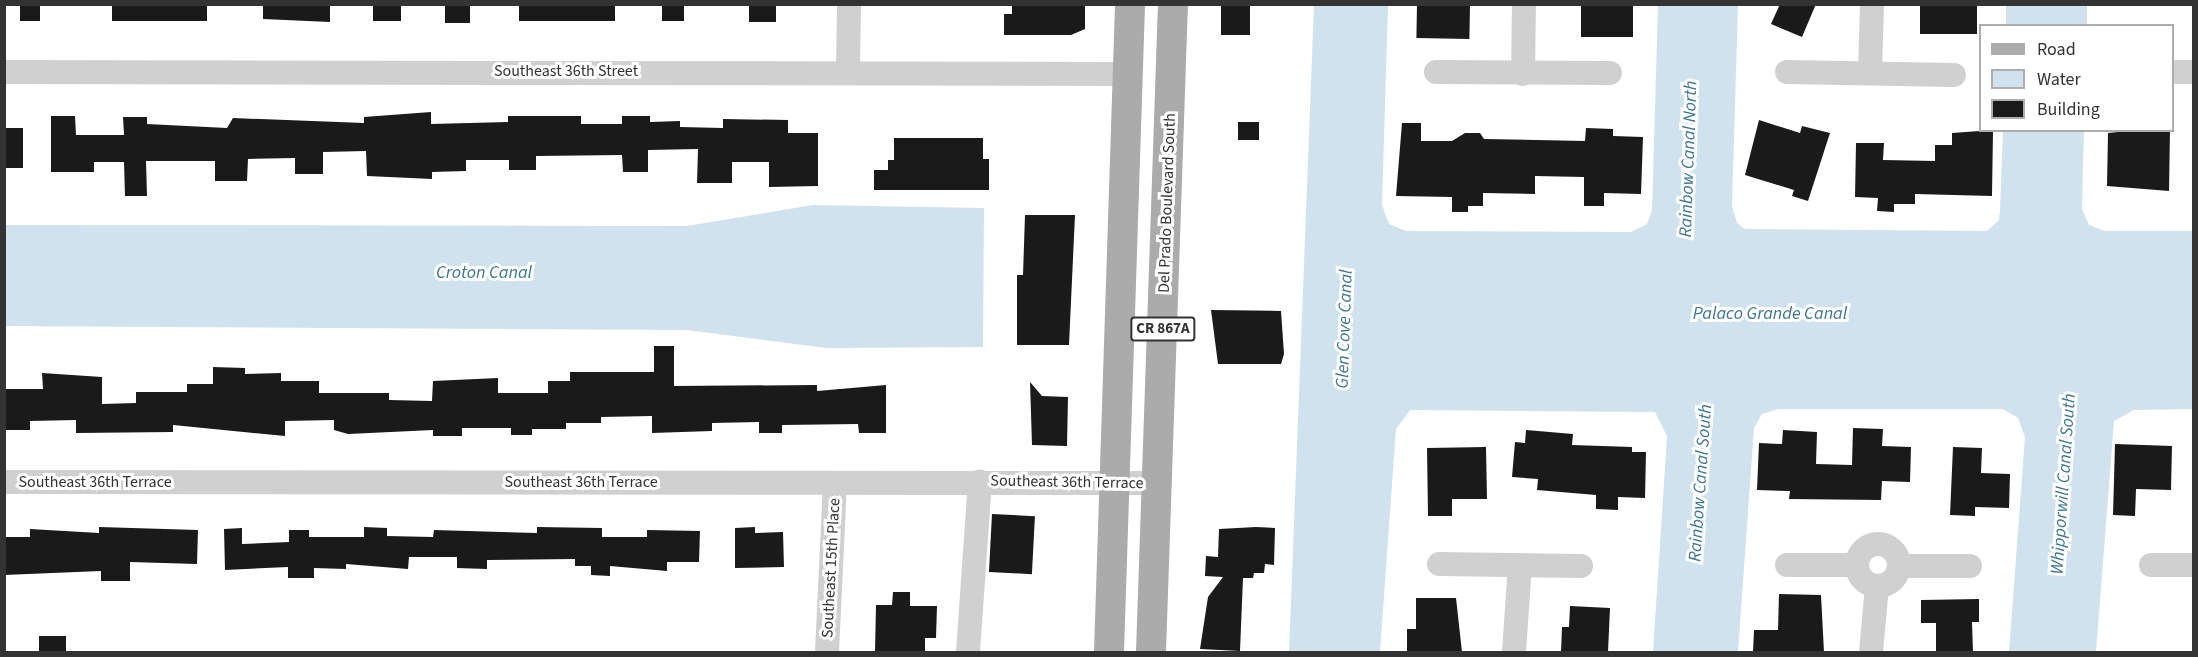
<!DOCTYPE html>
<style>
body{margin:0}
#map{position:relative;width:2198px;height:657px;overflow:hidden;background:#fff;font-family:"Source Sans 3",sans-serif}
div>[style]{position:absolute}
.water>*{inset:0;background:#cfe2ee;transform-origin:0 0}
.building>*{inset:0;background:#1a1a1a;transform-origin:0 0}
.minor>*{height:24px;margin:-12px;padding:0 12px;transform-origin:12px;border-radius:12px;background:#d0d0d0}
.minor>.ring{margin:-12px;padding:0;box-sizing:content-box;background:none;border:24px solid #d0d0d0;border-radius:50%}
.major>*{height:30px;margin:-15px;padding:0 15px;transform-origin:15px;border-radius:15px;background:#ababab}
span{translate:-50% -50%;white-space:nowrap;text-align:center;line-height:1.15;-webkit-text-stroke:6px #fff;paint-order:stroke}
.shield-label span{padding:2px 4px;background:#fff;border:2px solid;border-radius:4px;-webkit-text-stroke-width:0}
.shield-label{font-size:15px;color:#333;font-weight:700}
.street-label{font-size:16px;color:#333}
.water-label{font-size:18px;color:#3f7597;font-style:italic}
.frame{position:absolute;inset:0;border:6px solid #333;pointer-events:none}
.legend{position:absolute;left:1979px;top:24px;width:195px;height:108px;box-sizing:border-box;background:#fff;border:2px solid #adadad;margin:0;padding:8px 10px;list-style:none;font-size:18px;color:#333}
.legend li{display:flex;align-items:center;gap:12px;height:30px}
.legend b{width:30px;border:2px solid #adadad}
</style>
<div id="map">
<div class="water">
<i style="clip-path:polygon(1738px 5px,1732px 206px,1737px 223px,1745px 229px,1987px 231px,1999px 220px,2000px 210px,2003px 131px,2084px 130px,2082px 209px,2089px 225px,2105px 231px,2193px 231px,2193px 409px,2134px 410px,2114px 421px,2096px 652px,2009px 652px,2025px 437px,2018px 418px,2003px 409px,1778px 409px,1762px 414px,1754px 428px,1738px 652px,1653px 652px,1667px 436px,1655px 412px,1410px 410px,1396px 429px,1380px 652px,1289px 652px,1314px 5px,1388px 5px,1382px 205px,1389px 224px,1406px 231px,1631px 232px,1647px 224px,1652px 210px,1658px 5px)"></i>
<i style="left:2006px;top:5px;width:81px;height:20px"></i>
<i style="clip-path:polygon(813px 205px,984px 208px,983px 347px,826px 348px,687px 330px,5px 326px,5px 225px,687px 226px)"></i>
</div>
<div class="building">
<i style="left:20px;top:4px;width:20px;height:17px"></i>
<i style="left:112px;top:4px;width:95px;height:17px"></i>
<i style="clip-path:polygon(263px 4px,330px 4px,330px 22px,263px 19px)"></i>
<i style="left:373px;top:4px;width:28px;height:17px"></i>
<i style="left:445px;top:4px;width:25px;height:19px"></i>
<i style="left:519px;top:4px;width:96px;height:17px"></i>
<i style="left:662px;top:4px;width:22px;height:17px"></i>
<i style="left:749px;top:4px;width:27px;height:18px"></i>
<i style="clip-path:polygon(1012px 4px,1085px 4px,1085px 29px,1071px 35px,1004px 35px,1004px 14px,1012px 14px)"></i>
<i style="left:1221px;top:4px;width:29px;height:31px"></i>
<i style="left:1417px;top:4px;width:53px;height:34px;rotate:1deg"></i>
<i style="left:1581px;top:4px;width:52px;height:33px"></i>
<i style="clip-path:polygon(1780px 4px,1816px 4px,1802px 37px,1771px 24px)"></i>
<i style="left:1920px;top:4px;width:57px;height:30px"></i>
<i style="clip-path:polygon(431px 112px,431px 124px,508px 122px,508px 116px,581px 116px,581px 124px,622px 124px,622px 116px,650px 116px,650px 122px,680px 121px,680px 127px,723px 128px,723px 119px,788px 120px,788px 133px,818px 133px,818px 186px,769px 187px,769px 162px,732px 162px,732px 183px,697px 183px,698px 149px,648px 150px,648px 172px,623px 172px,622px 155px,536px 156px,536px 170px,509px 170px,509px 160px,466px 160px,466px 171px,432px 172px,432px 179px,367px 176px,366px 151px,323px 152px,323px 174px,295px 174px,295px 158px,248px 159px,247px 181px,215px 181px,215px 161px,146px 161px,147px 196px,125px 196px,124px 162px,94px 162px,94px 172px,51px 172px,51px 116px,75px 116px,76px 135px,124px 135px,123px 117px,147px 117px,147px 124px,227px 128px,233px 118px,364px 123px,364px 117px)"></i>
<i style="clip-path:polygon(1759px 120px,1800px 133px,1802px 126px,1830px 133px,1808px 201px,1792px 196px,1794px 190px,1745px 175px)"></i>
<i style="left:1238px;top:122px;width:21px;height:18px"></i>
<i style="clip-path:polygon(1402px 123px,1421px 123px,1421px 141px,1452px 141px,1465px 133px,1480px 133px,1484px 139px,1585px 141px,1586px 128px,1613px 129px,1613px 136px,1643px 137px,1641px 194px,1604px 193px,1604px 206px,1584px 206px,1584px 177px,1535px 176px,1535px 194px,1483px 193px,1483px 206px,1468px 206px,1468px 212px,1452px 212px,1452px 197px,1396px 196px)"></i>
<i style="left:4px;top:128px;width:19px;height:40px"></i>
<i style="clip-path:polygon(1993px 130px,1992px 196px,1915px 194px,1915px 204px,1894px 204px,1894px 212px,1877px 211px,1878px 198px,1855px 197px,1856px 143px,1884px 143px,1883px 160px,1935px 161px,1935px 145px,1952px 145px,1952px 133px)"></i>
<i style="clip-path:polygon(2138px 130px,2170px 130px,2169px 191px,2107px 186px,2108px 133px)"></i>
<i style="clip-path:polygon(894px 138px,983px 138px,983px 159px,989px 159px,989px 190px,874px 190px,874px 170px,888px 170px,888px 160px,894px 160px)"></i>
<i style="clip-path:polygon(1025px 215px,1075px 215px,1069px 345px,1017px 345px,1017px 275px,1023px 275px)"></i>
<i style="clip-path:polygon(1211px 310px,1281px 311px,1284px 354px,1281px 364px,1218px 364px)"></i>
<i style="clip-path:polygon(654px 346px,674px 346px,674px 386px,817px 385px,817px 391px,886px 385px,886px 433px,859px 433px,858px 424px,782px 425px,782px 433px,759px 433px,759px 422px,712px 423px,712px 431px,652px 433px,652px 416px,601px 417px,601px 423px,566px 423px,566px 429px,532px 429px,532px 435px,511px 435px,511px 428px,462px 428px,462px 436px,433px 436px,433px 430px,348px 434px,334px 430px,334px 420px,285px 421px,285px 436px,173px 425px,173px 432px,76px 433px,76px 420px,30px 421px,30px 430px,4px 430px,4px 389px,43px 389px,42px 373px,102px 377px,102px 404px,136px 403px,136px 392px,187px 392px,187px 384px,213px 384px,213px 367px,245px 368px,245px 374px,281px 373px,281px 381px,319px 381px,319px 393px,389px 393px,389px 400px,432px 401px,433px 381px,498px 378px,498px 393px,548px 393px,548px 381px,570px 381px,570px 372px,654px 372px)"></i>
<i style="clip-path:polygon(1030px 382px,1042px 396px,1068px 397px,1067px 446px,1032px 445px)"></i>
<i style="clip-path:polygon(1853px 428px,1883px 429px,1882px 446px,1911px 447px,1910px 482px,1882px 481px,1881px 500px,1789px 499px,1790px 491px,1757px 490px,1759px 443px,1782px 444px,1783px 430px,1817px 432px,1816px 464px,1852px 465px)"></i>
<i style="clip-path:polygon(1526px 430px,1573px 434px,1572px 445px,1632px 447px,1632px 452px,1646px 452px,1645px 498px,1618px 497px,1618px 510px,1596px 509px,1596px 495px,1537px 490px,1538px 479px,1512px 477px,1515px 442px,1525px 443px)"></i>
<i style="clip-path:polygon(2115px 444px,2172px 446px,2171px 490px,2136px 489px,2135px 516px,2113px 515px)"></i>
<i style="clip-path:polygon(1486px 447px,1487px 499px,1452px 499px,1452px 516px,1428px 516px,1427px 448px)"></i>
<i style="clip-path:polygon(1953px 447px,1982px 448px,1981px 473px,2010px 474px,2009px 508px,1975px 507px,1975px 516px,1950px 515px)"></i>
<i style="left:992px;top:514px;width:43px;height:58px;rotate:3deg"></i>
<i style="clip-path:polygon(99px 527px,198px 530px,197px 564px,130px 562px,130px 581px,101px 581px,101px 571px,4px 575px,4px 537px,30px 537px,30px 529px,99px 533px)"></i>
<i style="clip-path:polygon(364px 527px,387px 528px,387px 536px,433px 537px,434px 530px,537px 533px,537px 527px,602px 528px,602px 537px,647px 537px,647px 530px,700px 531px,699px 562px,667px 562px,667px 571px,610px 566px,610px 576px,591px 575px,591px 566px,575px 566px,575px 559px,487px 560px,487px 569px,457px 568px,457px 557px,409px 557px,408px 569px,346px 564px,346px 569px,314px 568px,314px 578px,288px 578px,288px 567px,225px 570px,224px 529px,242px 528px,242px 544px,289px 542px,289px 530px,309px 530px,309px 537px,364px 537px)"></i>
<i style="clip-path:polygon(755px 527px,755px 533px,783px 532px,784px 567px,735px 568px,735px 528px)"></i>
<i style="clip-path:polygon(1256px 527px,1275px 528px,1274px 565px,1265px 564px,1264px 573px,1254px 573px,1253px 578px,1243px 578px,1240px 651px,1200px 649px,1208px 597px,1223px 577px,1205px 576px,1206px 556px,1218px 557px,1219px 529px)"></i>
<i style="clip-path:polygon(893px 592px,910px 592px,910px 606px,937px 606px,936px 638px,925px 638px,925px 652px,875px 652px,876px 605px,892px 605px)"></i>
<i style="clip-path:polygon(1779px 594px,1821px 595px,1824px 652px,1753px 652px,1754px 630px,1778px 630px)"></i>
<i style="clip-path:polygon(1416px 598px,1456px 598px,1462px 652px,1407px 652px,1407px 629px,1416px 629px)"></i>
<i style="clip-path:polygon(1979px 599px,1979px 622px,1972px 622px,1973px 652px,1936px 652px,1936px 623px,1921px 623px,1921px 600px)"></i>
<i style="clip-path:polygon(1570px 606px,1610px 608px,1608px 652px,1561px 652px,1562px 627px,1569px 627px)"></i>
<i style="left:39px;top:636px;width:27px;height:16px"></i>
</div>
<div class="minor">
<i style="left:848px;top:71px;width:67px;rotate:-89.1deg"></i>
<i style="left:4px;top:72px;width:1124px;rotate:0.1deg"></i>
<i style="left:1436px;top:72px;width:174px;rotate:0.3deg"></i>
<i style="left:1787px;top:72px;width:167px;rotate:1deg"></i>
<i style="left:1870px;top:72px;width:68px;rotate:-88.3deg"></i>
<i style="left:2172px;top:72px;width:22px"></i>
<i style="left:1523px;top:74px;width:70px;rotate:-89.2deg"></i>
<i style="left:4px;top:482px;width:1154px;rotate:0.05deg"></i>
<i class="ring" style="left:1857px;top:544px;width:18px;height:18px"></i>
<i style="left:1439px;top:564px;width:142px;rotate:0.8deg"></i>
<i style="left:1787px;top:565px;width:69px"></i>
<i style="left:2151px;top:565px;width:43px"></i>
<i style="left:1899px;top:566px;width:71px"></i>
<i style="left:827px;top:652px;width:169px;rotate:-87.3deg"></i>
<i style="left:968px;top:652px;width:171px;rotate:-86deg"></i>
<i style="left:1514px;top:652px;width:87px;rotate:-86.1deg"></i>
<i style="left:1871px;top:652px;width:66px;rotate:-84.8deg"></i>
</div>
<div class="major">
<i style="left:1109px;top:652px;width:648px;rotate:-88.14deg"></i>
<i style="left:1151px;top:652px;width:648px;rotate:-88.06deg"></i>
</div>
<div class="shield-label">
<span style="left:1163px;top:329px">CR 867A</span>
</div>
<div class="street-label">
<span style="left:566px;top:71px">Southeast 36th Street</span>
<span style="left:1167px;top:203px;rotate:-88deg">Del Prado Boulevard South</span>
<span style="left:95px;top:482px">Southeast 36th Terrace</span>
<span style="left:581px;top:482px">Southeast 36th Terrace</span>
<span style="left:1067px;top:482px;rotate:1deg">Southeast 36th Terrace</span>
<span style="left:831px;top:568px;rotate:-87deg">Southeast 15th Place</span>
</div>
<div class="water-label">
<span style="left:1689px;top:159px;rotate:-88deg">Rainbow Canal North</span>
<span style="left:484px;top:273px">Croton Canal</span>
<span style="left:1770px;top:314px">Palaco Grande Canal</span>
<span style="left:1345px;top:329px;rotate:-88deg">Glen Cove Canal</span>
<span style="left:1701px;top:483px;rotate:-86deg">Rainbow Canal South</span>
<span style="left:2064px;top:484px;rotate:-86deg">Whipporwill Canal South</span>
</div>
<div class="frame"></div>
<ul class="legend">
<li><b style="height:8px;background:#ababab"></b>Road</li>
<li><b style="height:16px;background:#cfe2ee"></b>Water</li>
<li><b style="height:16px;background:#1a1a1a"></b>Building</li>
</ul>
</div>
